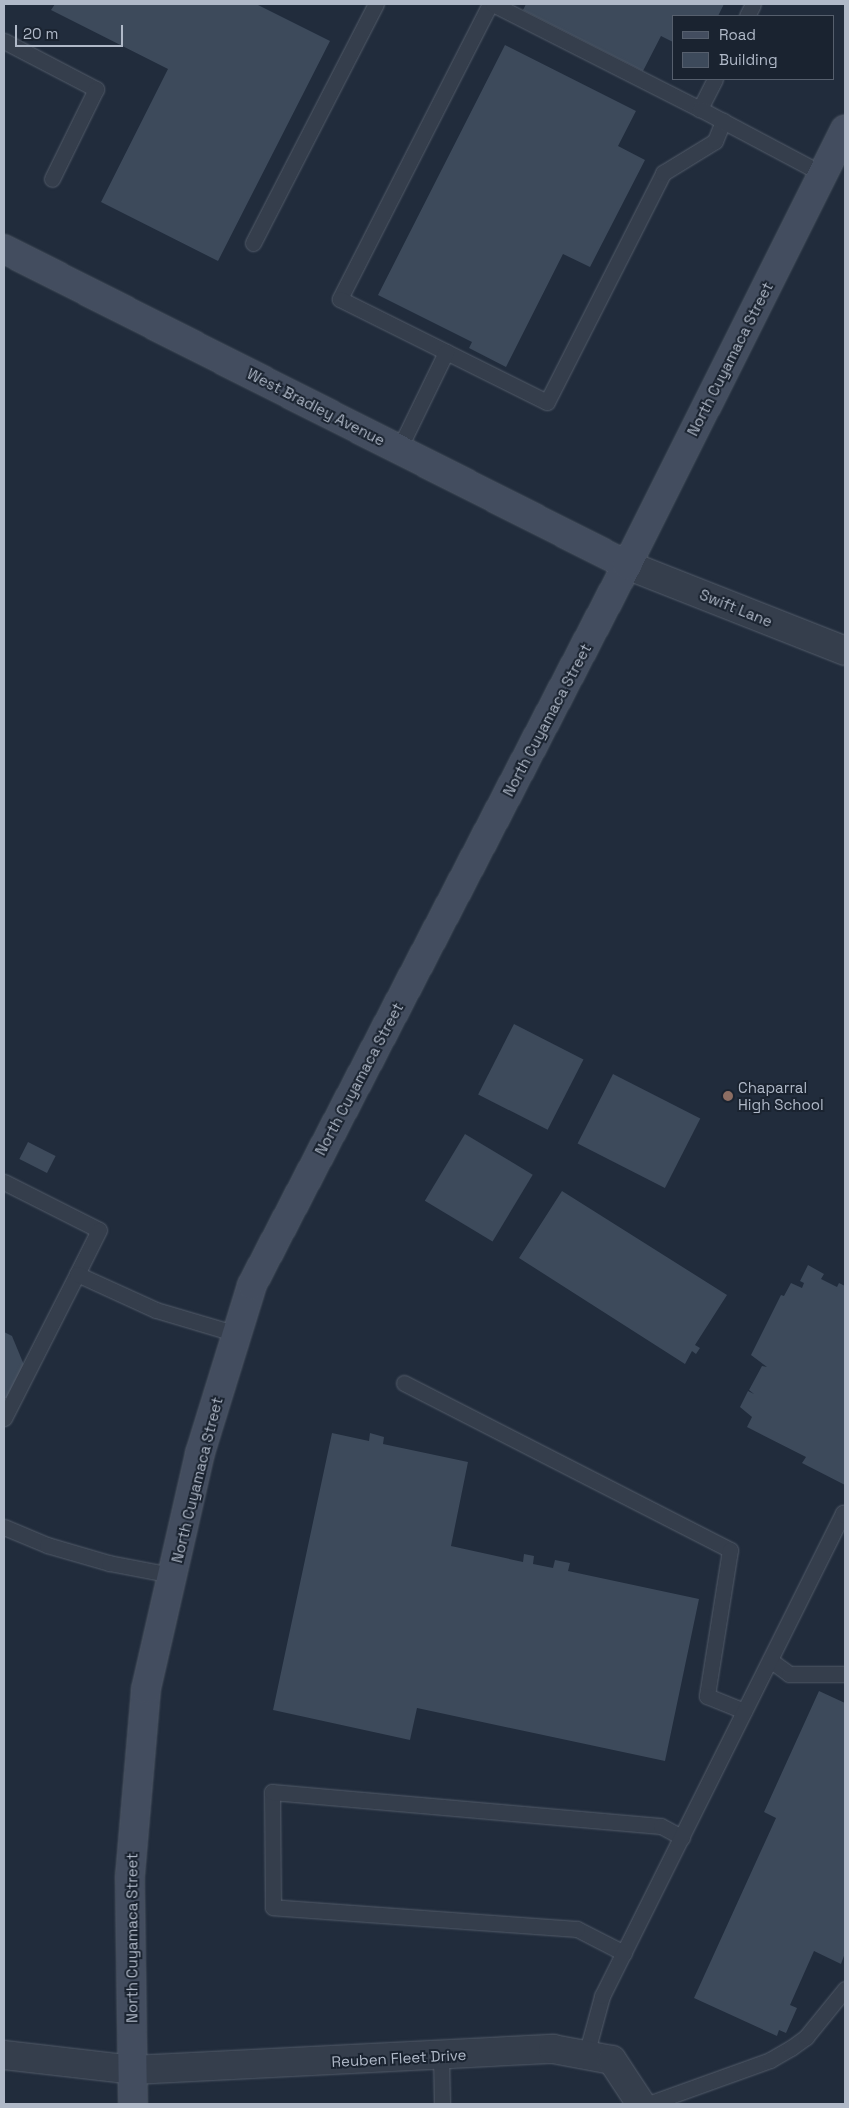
<!DOCTYPE html>
<style>
body{margin:0}
#map{position:relative;width:849px;height:2108px;overflow:hidden;background:#212c3c;font-family:"Space Grotesk",sans-serif}
div>[style]{position:absolute}
.building>*{inset:0;background:#3d4a5b;transform-origin:0 0}
.roads{filter:drop-shadow(0 0 1px #535c6a) drop-shadow(0 0 1px #535c6a)}
.service>*{height:15px;margin:-7.5px;padding:0 7.5px;transform-origin:7.5px;border-radius:7.5px;background:#353e4c}
.minor>*{height:28px;margin:-14px;padding:0 14px;transform-origin:14px;border-radius:14px;background:#353e4c}
.tertiary>*{height:28px;margin:-14px;padding:0 14px;transform-origin:14px;border-radius:14px;background:#353e4c}
.secondary>*{height:28px;margin:-14px;padding:0 14px;transform-origin:14px;border-radius:14px;background:#434d5f}
.dots>*{width:14px;height:14px;translate:-50% -50%;box-sizing:border-box;border:2px solid #1a2330;border-radius:50%}
span{translate:-50% -50%;white-space:nowrap;text-align:center;line-height:1.15;-webkit-text-stroke:4px #1a2330;paint-order:stroke}
.street-label{font-size:15px;color:#b0b9c8}
.poi-label{font-size:15px;color:#b0b9c8}
.left{translate:0 -50%;text-align:left}
.frame{position:absolute;inset:0;border:5px solid #b0b9c8;pointer-events:none}
.legend{position:absolute;left:672px;top:15px;width:162px;height:65px;box-sizing:border-box;background:#1a2330;border:1px solid #565f6d;margin:0;padding:6px 9px;list-style:none;font-size:15px;color:#b0b9c8}
.legend li{display:flex;align-items:center;gap:10px;height:25px}
.legend b{width:25px;border:1px solid #565f6d}
.scale{position:absolute;left:15px;top:25px;width:108px;height:22px;box-sizing:border-box;border:2px solid #b0b9c8;border-top:0;padding-left:6px;font-size:15px;line-height:18px;white-space:nowrap;color:#b0b9c8;-webkit-text-stroke:4px #1a2330;paint-order:stroke}
</style>
<div id="map">
<div class="building">
<i style="clip-path:polygon(55px 4px,256px 4px,330px 41px,218px 261px,101px 202px,168px 69px,51px 10px)"></i>
<i style="clip-path:polygon(526px 4px,724px 4px,718px 16px,673px 16px,673px 42px,661px 36px,643px 71px,523px 10px)"></i>
<i style="clip-path:polygon(505px 45px,636px 111px,618px 146px,645px 160px,590px 267px,563px 254px,506px 367px,469px 348px,472px 342px,378px 295px)"></i>
<i style="left:514px;top:1024px;width:78px;height:79px;rotate:27deg"></i>
<i style="left:613px;top:1074px;width:98px;height:78px;rotate:27deg"></i>
<i style="left:465px;top:1134px;width:79px;height:78px;rotate:31deg"></i>
<i style="left:28px;top:1142px;width:31px;height:19px;rotate:27deg"></i>
<i style="clip-path:polygon(562px 1191px,727px 1295px,695px 1345px,700px 1348px,696px 1354px,692px 1351px,685px 1364px,519px 1258px)"></i>
<i style="clip-path:polygon(808px 1265px,824px 1274px,821px 1279px,837px 1287px,839px 1283px,845px 1286px,845px 1485px,802px 1463px,806px 1457px,747px 1427px,752px 1417px,740px 1407px,748px 1391px,754px 1394px,749px 1390px,762px 1366px,767px 1367px,751px 1355px,781px 1295px,784px 1296px,791px 1283px,802px 1288px,804px 1283px,800px 1281px)"></i>
<i style="clip-path:polygon(4px 1332px,12px 1336px,24px 1365px,7px 1398px,4px 1398px)"></i>
<i style="clip-path:polygon(332px 1433px,369px 1441px,370px 1433px,384px 1437px,383px 1444px,468px 1462px,451px 1546px,523px 1562px,524px 1554px,534px 1556px,533px 1564px,553px 1568px,555px 1560px,570px 1563px,568px 1571px,699px 1599px,665px 1761px,417px 1708px,410px 1740px,273px 1710px)"></i>
<i style="clip-path:polygon(819px 1691px,845px 1703px,845px 1953px,841px 1964px,814px 1951px,790px 2005px,797px 2008px,786px 2033px,779px 2030px,777px 2036px,694px 1998px,776px 1818px,764px 1812px)"></i>
</div>
<div class="roads">
<div class="service">
<i style="left:490px;top:4px;width:331px;rotate:117deg"></i>
<i style="left:340px;top:299px;width:231px;rotate:26.5deg"></i>
<i style="left:547px;top:402px;width:257px;rotate:-63.1deg"></i>
<i style="left:663px;top:173px;width:61px;rotate:-31.6deg"></i>
<i style="left:715px;top:141px;width:22px;rotate:-68deg"></i>
<i style="left:493px;top:4px;width:232px;rotate:26.9deg"></i>
<i style="left:747px;top:16px;width:13px;rotate:-63deg"></i>
<i style="left:4px;top:41px;width:104px;rotate:27.6deg"></i>
<i style="left:96px;top:89px;width:100px;rotate:116.1deg"></i>
<i style="left:715px;top:79px;width:34px;rotate:117deg"></i>
<i style="left:700px;top:109px;width:139px;rotate:27.9deg"></i>
<i style="left:253px;top:243px;width:269px;rotate:-62.8deg"></i>
<i style="left:399px;top:449px;width:108px;rotate:-64.1deg"></i>
<i style="left:4px;top:1182px;width:106px;rotate:26.8deg"></i>
<i style="left:99px;top:1230px;width:49px;rotate:116.6deg"></i>
<i style="left:404px;top:1383px;width:366px;rotate:27.1deg"></i>
<i style="left:730px;top:1550px;width:148px;rotate:99deg"></i>
<i style="left:707px;top:1696px;width:40px;rotate:22deg"></i>
<i style="left:4px;top:1418px;width:161px;rotate:-63.1deg"></i>
<i style="left:77px;top:1274px;width:87px;rotate:24.5deg"></i>
<i style="left:156px;top:1310px;width:84px;rotate:16.5deg"></i>
<i style="left:4px;top:1527px;width:47px;rotate:22.7deg"></i>
<i style="left:47px;top:1545px;width:65px;rotate:16.2deg"></i>
<i style="left:109px;top:1563px;width:64px;rotate:10.8deg"></i>
<i style="left:770px;top:1660px;width:24px;rotate:36deg"></i>
<i style="left:789px;top:1674px;width:56px"></i>
<i style="left:624px;top:1953px;width:53px;rotate:-152.9deg"></i>
<i style="left:577px;top:1929px;width:305px;rotate:-175.9deg"></i>
<i style="left:273px;top:1907px;width:115px;rotate:-90.5deg"></i>
<i style="left:272px;top:1792px;width:390px;rotate:5deg"></i>
<i style="left:661px;top:1826px;width:24px;rotate:28deg"></i>
<i style="left:586px;top:2055px;width:61px;rotate:-74.8deg"></i>
<i style="left:602px;top:1996px;width:540px;rotate:-63.48deg"></i>
<i style="left:843px;top:1513px;width:3px;rotate:45deg"></i>
<i style="left:441px;top:2056px;width:48px;rotate:88.8deg"></i>
<i style="left:648px;top:2104px;width:130px;rotate:-19.8deg"></i>
<i style="left:770px;top:2060px;width:24px;rotate:-30deg"></i>
<i style="left:791px;top:2048px;width:19px;rotate:-36deg"></i>
<i style="left:806px;top:2037px;width:62px;rotate:-50.9deg"></i>
</div>
<div class="minor">
<i style="left:627px;top:565px;width:234px;rotate:21.5deg"></i>
</div>
<div class="tertiary">
<i style="left:4px;top:2055px;width:130px;rotate:6.6deg"></i>
<i style="left:133px;top:2070px;width:421px;rotate:-2.9deg"></i>
<i style="left:553px;top:2049px;width:60px;rotate:10.6deg"></i>
<i style="left:612px;top:2060px;width:53px;rotate:56.6deg"></i>
</div>
<div class="secondary">
<i style="left:4px;top:249px;width:699px;rotate:26.9deg"></i>
<i style="left:133px;top:2104px;width:228px;rotate:-90.8deg"></i>
<i style="left:130px;top:1876px;width:188px;rotate:-85.1deg"></i>
<i style="left:146px;top:1689px;width:242px;rotate:-77.1deg"></i>
<i style="left:200px;top:1453px;width:176px;rotate:-72.8deg"></i>
<i style="left:252px;top:1285px;width:812px;rotate:-62.49deg"></i>
<i style="left:627px;top:565px;width:487px;rotate:-63.4deg"></i>
</div>
</div>
<div class="dots">
<i style="left:728px;top:1096px;background:#8d6e63"></i>
</div>
<div class="street-label">
<span style="left:730px;top:359px;rotate:-63deg">North Cuyamaca Street</span>
<span style="left:316px;top:407px;rotate:27deg">West Bradley Avenue</span>
<span style="left:736px;top:608px;rotate:22deg">Swift Lane</span>
<span style="left:547px;top:720px;rotate:-62deg">North Cuyamaca Street</span>
<span style="left:359px;top:1079px;rotate:-62deg">North Cuyamaca Street</span>
<span style="left:197px;top:1480px;rotate:-76deg">North Cuyamaca Street</span>
<span style="left:132px;top:1938px;rotate:-90deg">North Cuyamaca Street</span>
<span style="left:399px;top:2058px;rotate:-3deg">Reuben Fleet Drive</span>
</div>
<div class="poi-label">
<span class="left" style="left:738px;top:1096px">Chaparral<br>High School</span>
</div>
<div class="frame"></div>
<ul class="legend">
<li><b style="height:6px;background:#434d5f"></b>Road</li>
<li><b style="height:14px;background:#3d4a5b"></b>Building</li>
</ul>
<div class="scale">20 m</div>
</div>
